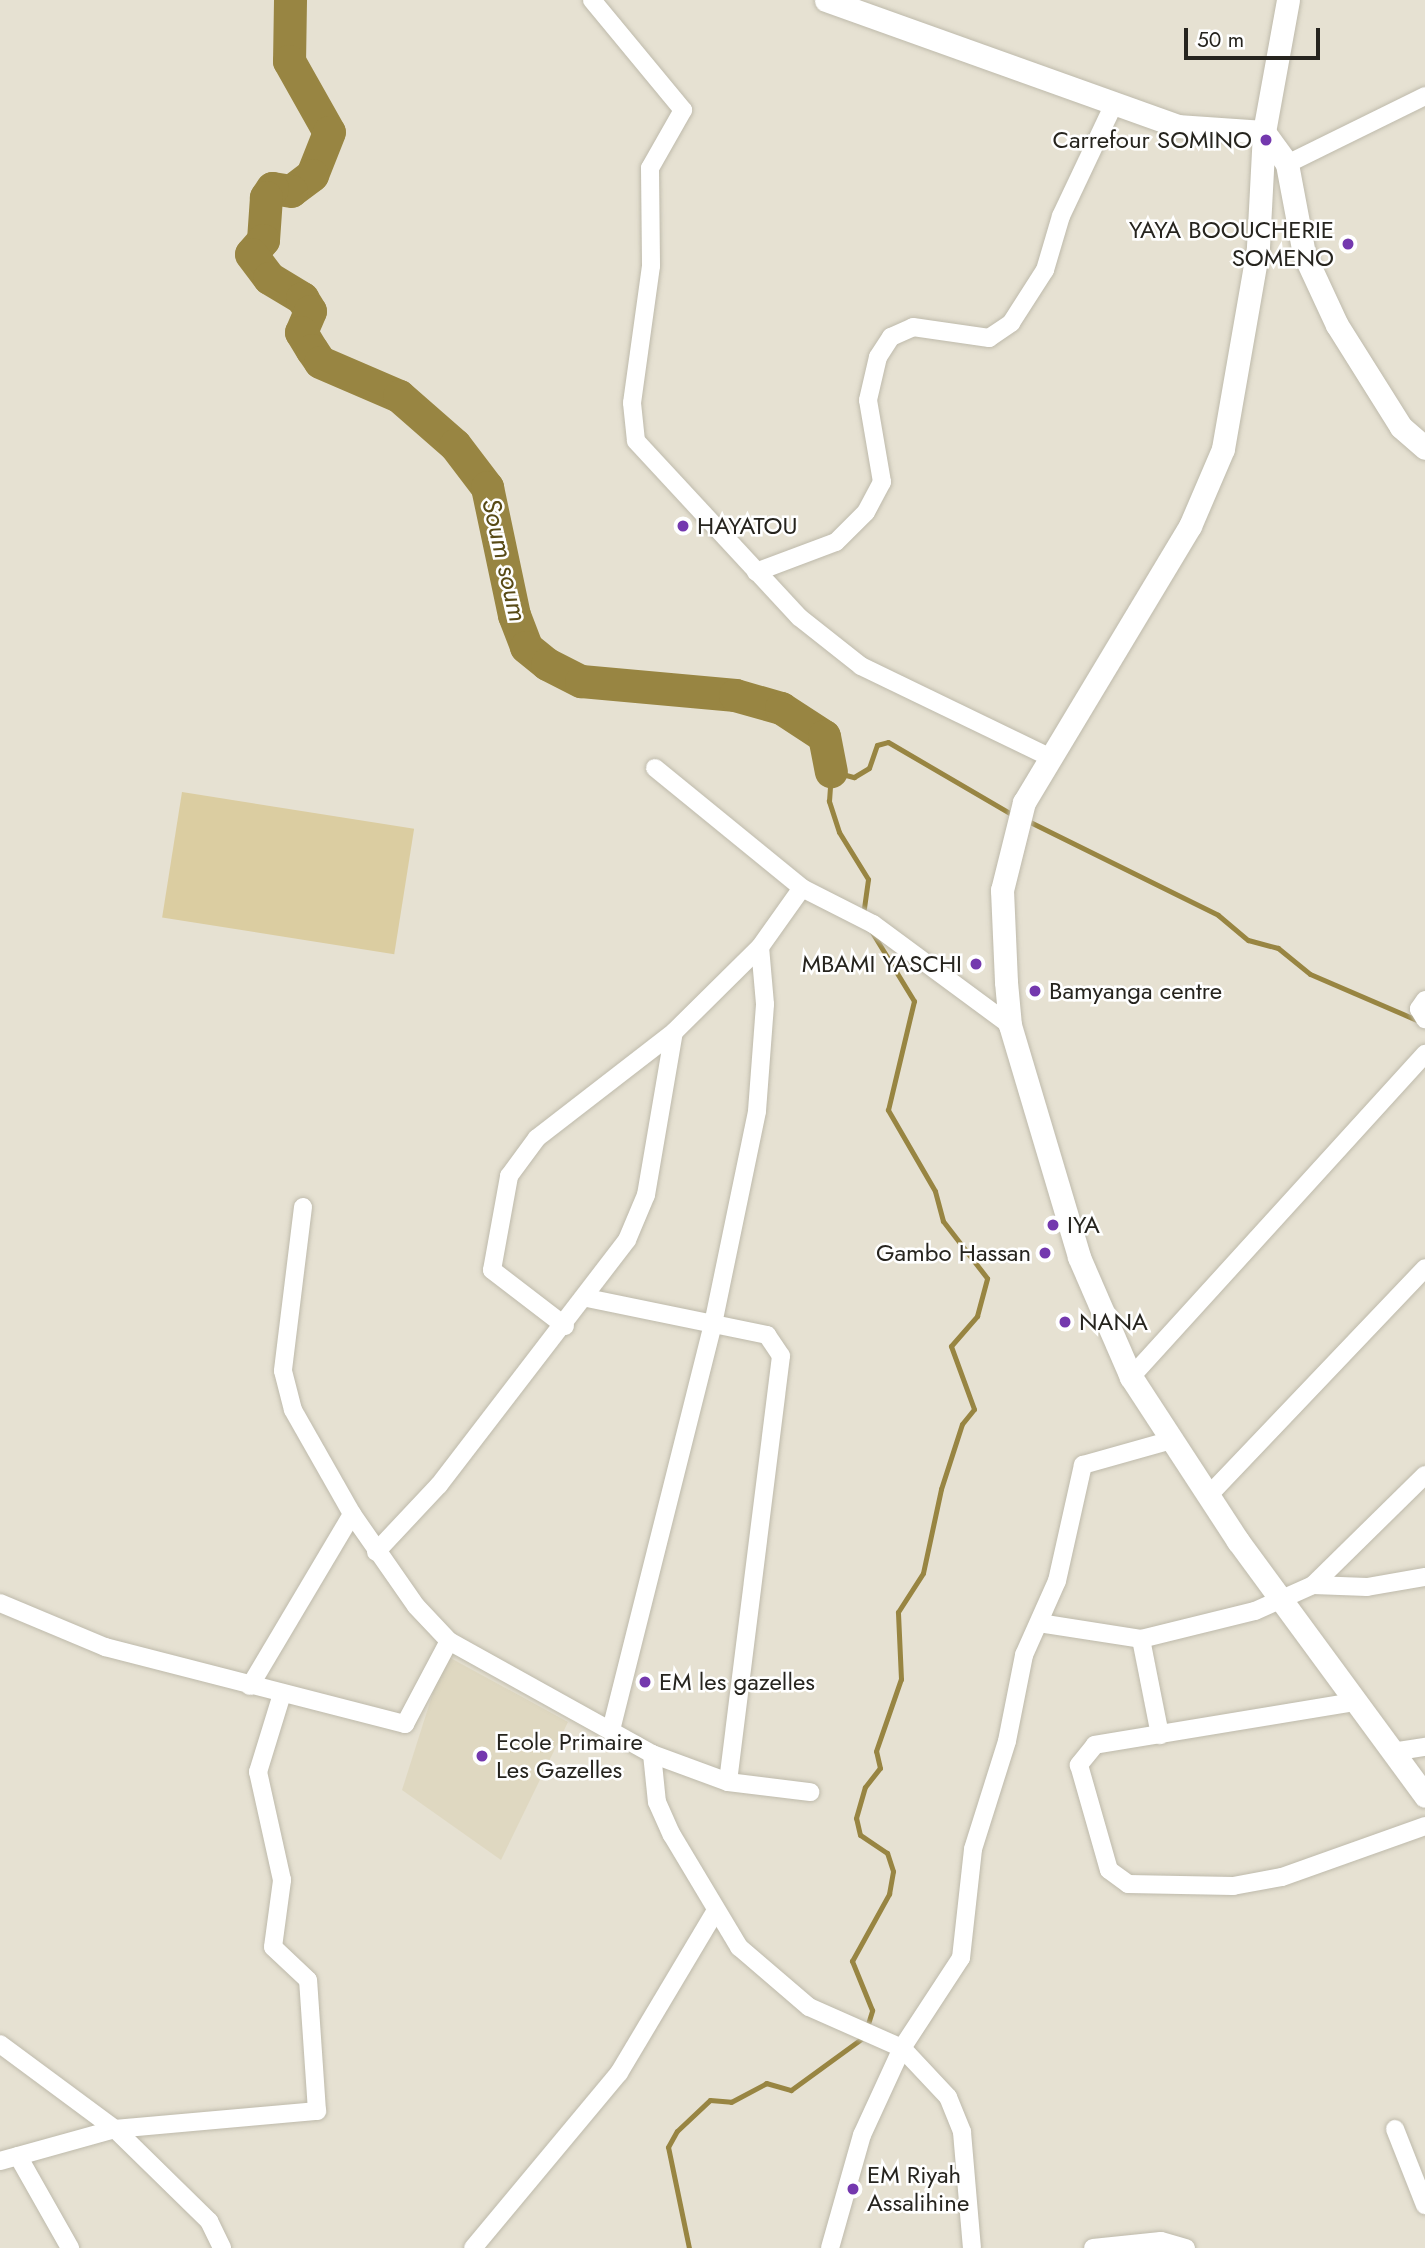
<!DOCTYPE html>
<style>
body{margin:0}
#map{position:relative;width:1425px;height:2248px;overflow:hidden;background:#e6e1d2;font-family:Jost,sans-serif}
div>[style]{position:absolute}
.built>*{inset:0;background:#dfd8c1}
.green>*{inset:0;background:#dbcda1;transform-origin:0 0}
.stream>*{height:5px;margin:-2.5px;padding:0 2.5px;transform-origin:2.5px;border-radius:2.5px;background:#988542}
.river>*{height:33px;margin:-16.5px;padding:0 16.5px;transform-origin:16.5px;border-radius:16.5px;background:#988542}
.roads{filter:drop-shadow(0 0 2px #bebaab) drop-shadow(0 0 2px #bebaab)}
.street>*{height:18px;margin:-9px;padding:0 9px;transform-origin:9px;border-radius:9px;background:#fff}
.secondary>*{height:23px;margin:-11.5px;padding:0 11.5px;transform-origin:11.5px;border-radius:11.5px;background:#fff}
.dots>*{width:19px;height:19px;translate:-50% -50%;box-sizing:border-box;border:4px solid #fff;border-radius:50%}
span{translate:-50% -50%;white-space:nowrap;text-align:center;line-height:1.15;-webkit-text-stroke:5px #fff;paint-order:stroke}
.poi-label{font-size:24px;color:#26241e}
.right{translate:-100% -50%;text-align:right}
.left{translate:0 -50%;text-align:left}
.water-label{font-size:26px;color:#584a16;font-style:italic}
.scale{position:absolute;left:1184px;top:28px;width:136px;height:32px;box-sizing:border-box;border:4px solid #26241e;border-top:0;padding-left:9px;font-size:21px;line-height:24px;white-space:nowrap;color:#26241e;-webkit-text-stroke:5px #fff;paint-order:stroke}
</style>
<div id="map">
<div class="built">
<i style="clip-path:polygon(445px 1655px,568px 1722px,501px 1860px,402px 1790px)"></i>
</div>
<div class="green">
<i style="left:182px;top:792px;width:235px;height:127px;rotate:9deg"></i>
</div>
<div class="stream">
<i style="left:1026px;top:820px;width:214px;rotate:26.3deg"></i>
<i style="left:1218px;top:915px;width:39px;rotate:40deg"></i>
<i style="left:1248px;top:940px;width:31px;rotate:15deg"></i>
<i style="left:1278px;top:948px;width:41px;rotate:39.1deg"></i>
<i style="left:1310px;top:974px;width:116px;rotate:23.3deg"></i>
<i style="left:863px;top:915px;width:36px;rotate:-82deg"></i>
<i style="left:868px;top:879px;width:55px;rotate:-121.7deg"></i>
<i style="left:839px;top:832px;width:33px;rotate:-108deg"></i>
<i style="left:829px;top:801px;width:30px;rotate:-86deg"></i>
<i style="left:831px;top:771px;width:24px;rotate:15deg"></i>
<i style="left:854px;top:777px;width:17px;rotate:-31deg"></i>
<i style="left:869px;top:768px;width:24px;rotate:-71deg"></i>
<i style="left:877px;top:745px;width:11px;rotate:-15deg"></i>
<i style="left:888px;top:742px;width:145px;rotate:30.3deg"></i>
<i style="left:689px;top:2248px;width:103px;rotate:-101.7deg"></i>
<i style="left:668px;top:2147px;width:18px;rotate:-61deg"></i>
<i style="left:677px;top:2131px;width:45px;rotate:-43.2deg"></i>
<i style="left:710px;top:2100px;width:21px;rotate:5deg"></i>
<i style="left:731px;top:2102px;width:40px;rotate:-28deg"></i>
<i style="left:766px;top:2083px;width:26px;rotate:16deg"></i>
<i style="left:791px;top:2090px;width:90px;rotate:-36deg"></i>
<i style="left:864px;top:2037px;width:28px;rotate:-73deg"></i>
<i style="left:872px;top:2010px;width:53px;rotate:-112.2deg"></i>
<i style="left:852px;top:1961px;width:77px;rotate:-61.1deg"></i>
<i style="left:889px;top:1894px;width:23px;rotate:-80deg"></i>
<i style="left:893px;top:1871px;width:19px;rotate:-108deg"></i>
<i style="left:887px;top:1853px;width:32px;rotate:-146deg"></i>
<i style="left:860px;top:1835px;width:17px;rotate:-103deg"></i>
<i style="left:856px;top:1818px;width:32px;rotate:-74deg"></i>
<i style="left:865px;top:1787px;width:24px;rotate:-52deg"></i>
<i style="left:880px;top:1768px;width:17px;rotate:-103deg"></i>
<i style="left:876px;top:1751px;width:76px;rotate:-70.9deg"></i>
<i style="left:901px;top:1679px;width:67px;rotate:-92.6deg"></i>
<i style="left:898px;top:1612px;width:46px;rotate:-57.3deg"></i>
<i style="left:923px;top:1573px;width:86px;rotate:-77.9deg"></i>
<i style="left:941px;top:1489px;width:68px;rotate:-72.1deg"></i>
<i style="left:962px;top:1424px;width:19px;rotate:-51deg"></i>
<i style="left:974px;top:1409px;width:67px;rotate:-110.1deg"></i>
<i style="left:951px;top:1346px;width:40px;rotate:-49deg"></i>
<i style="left:977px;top:1316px;width:39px;rotate:-75deg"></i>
<i style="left:987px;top:1278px;width:72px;rotate:-127.7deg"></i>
<i style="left:943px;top:1221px;width:31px;rotate:-105deg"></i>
<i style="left:935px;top:1191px;width:94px;rotate:-120.1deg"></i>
<i style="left:888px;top:1110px;width:112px;rotate:-76.6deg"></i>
<i style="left:914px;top:1001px;width:84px;rotate:-121.4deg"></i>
</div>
<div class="river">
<i style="left:290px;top:0;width:61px;rotate:90.9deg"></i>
<i style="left:289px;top:61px;width:81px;rotate:60.6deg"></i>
<i style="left:329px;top:132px;width:46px;rotate:111.6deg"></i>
<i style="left:312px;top:175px;width:26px;rotate:143deg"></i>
<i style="left:291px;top:191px;width:19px;rotate:-171deg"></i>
<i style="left:272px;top:188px;width:11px;rotate:124deg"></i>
<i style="left:266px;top:197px;width:43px;rotate:94deg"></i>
<i style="left:263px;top:240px;width:18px;rotate:131deg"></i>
<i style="left:251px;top:254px;width:30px;rotate:53deg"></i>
<i style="left:269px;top:278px;width:39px;rotate:31deg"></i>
<i style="left:302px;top:298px;width:15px;rotate:58deg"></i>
<i style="left:310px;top:311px;width:23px;rotate:113deg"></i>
<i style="left:301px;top:332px;width:21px;rotate:59deg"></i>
<i style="left:312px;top:350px;width:14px;rotate:56deg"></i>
<i style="left:320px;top:362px;width:86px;rotate:23.3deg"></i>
<i style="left:399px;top:396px;width:74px;rotate:41.2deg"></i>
<i style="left:455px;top:445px;width:53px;rotate:52.7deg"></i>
<i style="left:487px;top:487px;width:131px;rotate:78.1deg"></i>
<i style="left:514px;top:615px;width:34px;rotate:69deg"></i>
<i style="left:526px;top:647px;width:27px;rotate:39deg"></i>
<i style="left:547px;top:664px;width:38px;rotate:27deg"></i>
<i style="left:581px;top:681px;width:155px;rotate:5.2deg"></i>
<i style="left:735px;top:695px;width:48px;rotate:15.8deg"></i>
<i style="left:781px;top:708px;width:51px;rotate:33.1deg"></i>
<i style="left:824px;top:736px;width:36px;rotate:79deg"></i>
</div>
<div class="roads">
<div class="street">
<i style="left:592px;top:0;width:143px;rotate:50.4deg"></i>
<i style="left:683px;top:110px;width:67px;rotate:119.6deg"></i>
<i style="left:650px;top:168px;width:98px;rotate:89.4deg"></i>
<i style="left:651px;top:266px;width:138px;rotate:97.9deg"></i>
<i style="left:632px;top:403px;width:38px;rotate:84deg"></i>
<i style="left:636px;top:441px;width:240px;rotate:47.2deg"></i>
<i style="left:799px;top:617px;width:79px;rotate:38.3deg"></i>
<i style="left:861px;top:666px;width:207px;rotate:25.8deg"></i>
<i style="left:1287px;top:164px;width:154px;rotate:-26.2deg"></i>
<i style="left:756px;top:572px;width:85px;rotate:-20.6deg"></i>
<i style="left:836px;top:542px;width:42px;rotate:-45deg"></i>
<i style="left:866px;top:512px;width:34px;rotate:-62deg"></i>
<i style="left:882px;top:482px;width:83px;rotate:-99.7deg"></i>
<i style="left:868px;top:400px;width:44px;rotate:-76.9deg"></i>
<i style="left:878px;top:357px;width:24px;rotate:-57deg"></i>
<i style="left:891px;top:337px;width:24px;rotate:-24deg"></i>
<i style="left:913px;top:327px;width:77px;rotate:8.2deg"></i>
<i style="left:989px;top:338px;width:27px;rotate:-34deg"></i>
<i style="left:1011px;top:323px;width:63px;rotate:-57.3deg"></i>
<i style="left:1045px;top:270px;width:56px;rotate:-73.5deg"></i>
<i style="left:1061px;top:216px;width:124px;rotate:-64.7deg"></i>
<i style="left:655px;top:768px;width:190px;rotate:39.2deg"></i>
<i style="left:1425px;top:1000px;width:11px;rotate:124deg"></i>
<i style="left:1419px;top:1009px;width:12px;rotate:59deg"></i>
<i style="left:303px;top:1207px;width:165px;rotate:97deg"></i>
<i style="left:283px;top:1371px;width:40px;rotate:75.6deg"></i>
<i style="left:293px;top:1410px;width:120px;rotate:60.4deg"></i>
<i style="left:352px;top:1514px;width:112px;rotate:55.2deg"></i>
<i style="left:416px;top:1606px;width:48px;rotate:46.7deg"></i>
<i style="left:449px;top:1641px;width:232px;rotate:29.1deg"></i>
<i style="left:652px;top:1754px;width:81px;rotate:20.2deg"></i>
<i style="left:728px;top:1782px;width:83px;rotate:7deg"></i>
<i style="left:587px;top:1298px;width:184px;rotate:11.6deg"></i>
<i style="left:767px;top:1335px;width:25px;rotate:56deg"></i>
<i style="left:781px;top:1356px;width:429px;rotate:97.1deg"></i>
<i style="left:565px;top:1326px;width:92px;rotate:-142.5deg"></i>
<i style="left:492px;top:1270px;width:96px;rotate:-79.7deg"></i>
<i style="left:509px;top:1176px;width:47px;rotate:-53.6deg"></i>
<i style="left:537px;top:1138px;width:173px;rotate:-37.7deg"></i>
<i style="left:674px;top:1032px;width:121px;rotate:-44.7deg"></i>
<i style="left:760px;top:947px;width:72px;rotate:-54.6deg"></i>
<i style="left:802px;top:888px;width:80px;rotate:26.9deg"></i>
<i style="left:873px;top:924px;width:170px;rotate:36.4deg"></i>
<i style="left:1131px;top:1377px;width:437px;rotate:-47.7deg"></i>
<i style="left:1209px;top:1495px;width:313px;rotate:-46.4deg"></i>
<i style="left:376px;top:1552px;width:92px;rotate:-46.8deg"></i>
<i style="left:439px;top:1485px;width:309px;rotate:-52.5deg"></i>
<i style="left:627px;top:1240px;width:49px;rotate:-67.1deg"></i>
<i style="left:646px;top:1195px;width:165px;rotate:-80.3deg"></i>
<i style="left:1313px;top:1585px;width:54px;rotate:2.1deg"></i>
<i style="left:1367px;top:1587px;width:59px;rotate:-9.8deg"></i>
<i style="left:0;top:1603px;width:114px;rotate:22.7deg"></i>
<i style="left:105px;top:1647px;width:310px;rotate:14.4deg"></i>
<i style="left:405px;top:1724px;width:94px;rotate:-62.1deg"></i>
<i style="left:1039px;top:1623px;width:103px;rotate:8.9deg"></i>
<i style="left:1141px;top:1639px;width:117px;rotate:-13.8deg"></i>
<i style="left:1255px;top:1611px;width:64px;rotate:-24.1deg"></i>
<i style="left:1313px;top:1585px;width:157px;rotate:-44.5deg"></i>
<i style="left:1141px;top:1639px;width:98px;rotate:78.8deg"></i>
<i style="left:250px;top:1686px;width:200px;rotate:-59.3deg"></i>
<i style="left:1354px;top:1702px;width:263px;rotate:170.6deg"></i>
<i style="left:1095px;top:1745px;width:26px;rotate:129deg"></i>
<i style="left:1079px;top:1765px;width:109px;rotate:74.1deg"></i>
<i style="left:1109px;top:1870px;width:24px;rotate:36deg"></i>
<i style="left:1128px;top:1884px;width:105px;rotate:1.1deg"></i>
<i style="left:1233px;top:1886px;width:50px;rotate:-10.4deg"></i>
<i style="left:1282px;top:1877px;width:152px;rotate:-19.6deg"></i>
<i style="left:611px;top:1730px;width:419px;rotate:-75.9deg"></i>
<i style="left:713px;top:1324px;width:217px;rotate:-78.3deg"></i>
<i style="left:757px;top:1111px;width:107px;rotate:-85.7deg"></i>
<i style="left:765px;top:1004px;width:57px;rotate:-95deg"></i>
<i style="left:1392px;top:1752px;width:33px;rotate:-9deg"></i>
<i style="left:652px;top:1754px;width:48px;rotate:84.1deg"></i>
<i style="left:657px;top:1802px;width:36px;rotate:66deg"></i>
<i style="left:672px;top:1835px;width:131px;rotate:59.1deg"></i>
<i style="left:739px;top:1947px;width:92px;rotate:40.6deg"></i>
<i style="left:809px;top:2007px;width:102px;rotate:23.8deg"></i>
<i style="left:902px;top:2048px;width:67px;rotate:46.8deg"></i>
<i style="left:948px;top:2097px;width:38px;rotate:68deg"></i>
<i style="left:962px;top:2132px;width:116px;rotate:85.1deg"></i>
<i style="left:0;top:2044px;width:143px;rotate:36.5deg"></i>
<i style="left:115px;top:2129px;width:132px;rotate:44.4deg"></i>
<i style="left:209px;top:2221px;width:30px;rotate:64deg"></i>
<i style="left:1395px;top:2129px;width:82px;rotate:68.5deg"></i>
<i style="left:18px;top:2156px;width:106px;rotate:60.5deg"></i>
<i style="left:0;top:2161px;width:119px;rotate:-15.5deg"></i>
<i style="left:115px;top:2129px;width:203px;rotate:-5.1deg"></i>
<i style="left:317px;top:2111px;width:131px;rotate:-93.9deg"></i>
<i style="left:308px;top:1980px;width:48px;rotate:-136.7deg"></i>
<i style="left:273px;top:1947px;width:68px;rotate:-82.3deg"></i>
<i style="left:282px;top:1880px;width:111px;rotate:-102.5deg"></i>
<i style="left:258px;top:1772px;width:82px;rotate:-72.9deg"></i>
<i style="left:473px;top:2248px;width:228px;rotate:-50.2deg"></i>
<i style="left:619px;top:2073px;width:187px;rotate:-59.2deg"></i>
<i style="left:830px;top:2248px;width:117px;rotate:-74.2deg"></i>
<i style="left:862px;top:2135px;width:96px;rotate:-65.3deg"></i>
<i style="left:902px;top:2048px;width:108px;rotate:-56.8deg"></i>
<i style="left:961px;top:1958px;width:110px;rotate:-83.7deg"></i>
<i style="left:973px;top:1849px;width:113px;rotate:-72.5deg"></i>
<i style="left:1007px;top:1741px;width:88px;rotate:-78.8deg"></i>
<i style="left:1024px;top:1655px;width:81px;rotate:-66deg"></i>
<i style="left:1057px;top:1581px;width:119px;rotate:-77.4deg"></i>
<i style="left:1083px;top:1465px;width:92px;rotate:-15.7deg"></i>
<i style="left:1093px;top:2248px;width:68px;rotate:-5.9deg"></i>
<i style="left:1161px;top:2241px;width:26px;rotate:16deg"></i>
</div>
<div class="secondary">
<i style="left:826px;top:0;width:373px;rotate:19.7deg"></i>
<i style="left:1177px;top:126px;width:87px;rotate:3.9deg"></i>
<i style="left:1264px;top:132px;width:39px;rotate:54deg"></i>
<i style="left:1287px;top:164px;width:92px;rotate:79.3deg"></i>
<i style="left:1304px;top:254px;width:78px;rotate:65.1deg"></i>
<i style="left:1337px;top:325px;width:120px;rotate:57.9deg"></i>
<i style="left:1401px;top:427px;width:32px;rotate:41deg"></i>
<i style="left:1288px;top:0;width:134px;rotate:100.3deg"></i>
<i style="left:1264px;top:132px;width:116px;rotate:93deg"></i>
<i style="left:1258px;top:248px;width:204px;rotate:99.9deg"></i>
<i style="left:1223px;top:449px;width:84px;rotate:113.2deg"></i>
<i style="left:1190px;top:526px;width:322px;rotate:121deg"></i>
<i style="left:1024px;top:802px;width:91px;rotate:104deg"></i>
<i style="left:1002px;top:890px;width:92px;rotate:87.5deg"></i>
<i style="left:1006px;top:982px;width:43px;rotate:84.7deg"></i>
<i style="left:1010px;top:1025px;width:242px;rotate:73.4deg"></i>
<i style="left:1079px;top:1257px;width:131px;rotate:66.6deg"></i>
<i style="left:1131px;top:1377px;width:196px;rotate:56.9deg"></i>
<i style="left:1238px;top:1541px;width:316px;rotate:53.7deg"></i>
</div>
</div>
<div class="dots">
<i style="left:1266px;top:140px;background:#7438ae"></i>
<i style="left:1348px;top:244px;background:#7438ae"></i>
<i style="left:683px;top:526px;background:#7438ae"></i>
<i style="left:976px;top:964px;background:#7438ae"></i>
<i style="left:1035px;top:991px;background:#7438ae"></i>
<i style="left:1053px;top:1225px;background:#7438ae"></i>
<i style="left:1045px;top:1253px;background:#7438ae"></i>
<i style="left:1065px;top:1322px;background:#7438ae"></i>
<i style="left:645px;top:1682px;background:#7438ae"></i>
<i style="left:482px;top:1756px;background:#7438ae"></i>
<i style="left:853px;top:2189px;background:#7438ae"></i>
</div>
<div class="poi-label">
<span class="right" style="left:1252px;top:140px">Carrefour SOMINO</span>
<span class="right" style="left:1334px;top:244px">YAYA BOOUCHERIE<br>SOMENO</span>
<span class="left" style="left:697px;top:526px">HAYATOU</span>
<span class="right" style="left:962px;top:964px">MBAMI YASCHI</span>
<span class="left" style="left:1049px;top:991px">Bamyanga centre</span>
<span class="left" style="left:1067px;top:1225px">IYA</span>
<span class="right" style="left:1031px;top:1253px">Gambo Hassan</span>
<span class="left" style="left:1079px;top:1322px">NANA</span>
<span class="left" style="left:659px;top:1682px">EM les gazelles</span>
<span class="left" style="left:496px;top:1756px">Ecole Primaire<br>Les Gazelles</span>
<span class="left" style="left:867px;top:2189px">EM Riyah<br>Assalihine</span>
</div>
<div class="water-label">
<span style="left:504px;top:560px;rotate:77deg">Soum soum</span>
</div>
<div class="scale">50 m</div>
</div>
